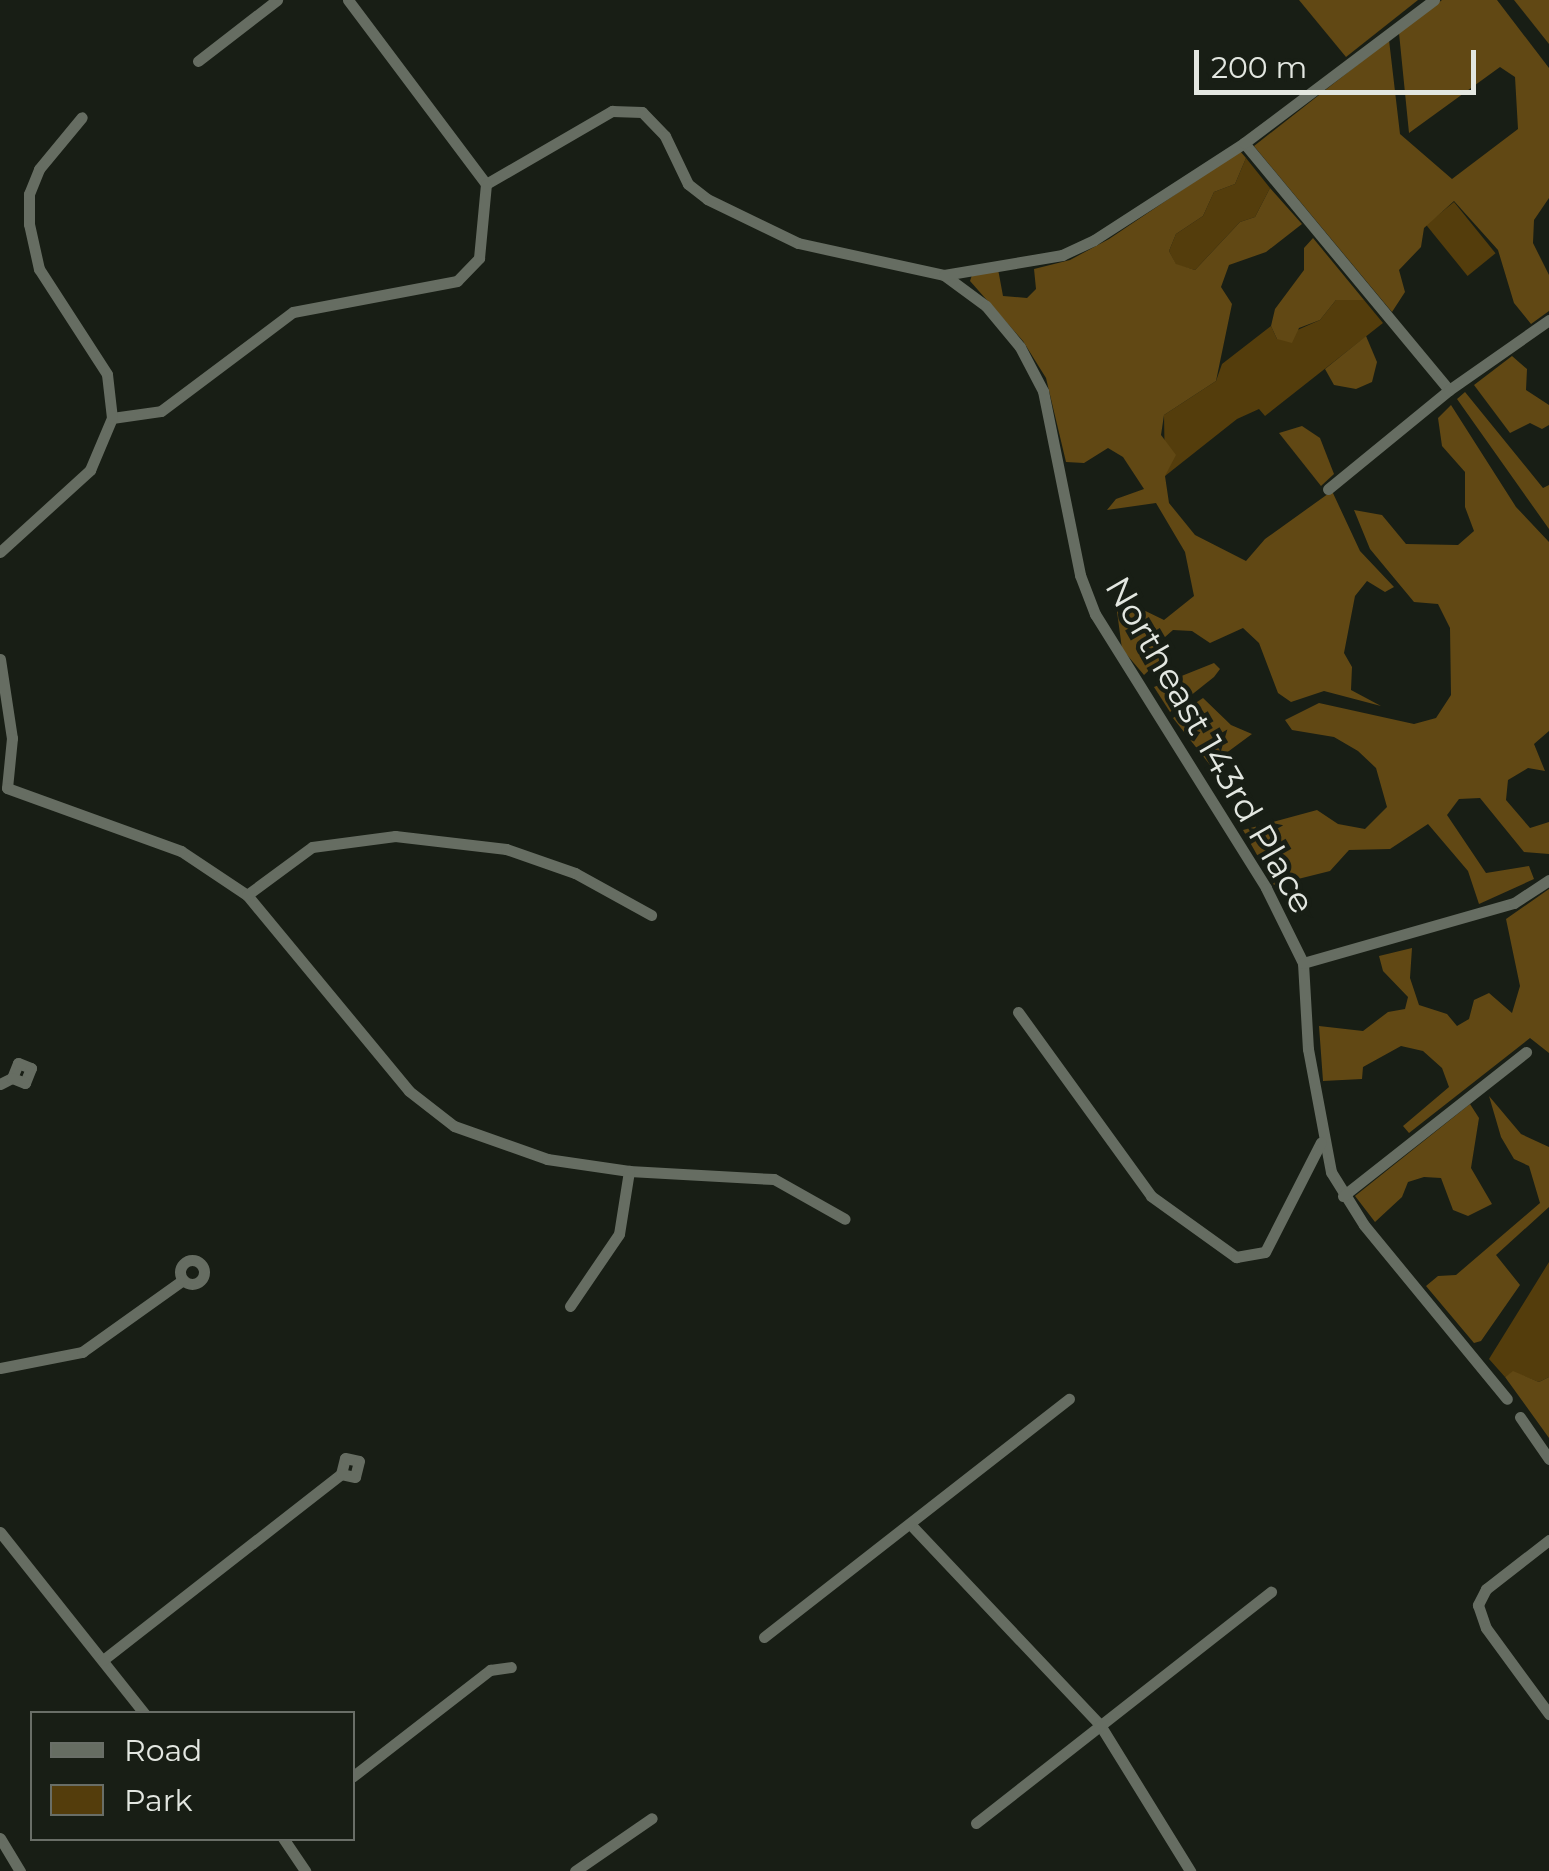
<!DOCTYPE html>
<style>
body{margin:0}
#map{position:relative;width:1549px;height:1871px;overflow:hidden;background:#181e15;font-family:Montserrat,sans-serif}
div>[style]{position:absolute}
.green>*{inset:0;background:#543d0c;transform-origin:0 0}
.forest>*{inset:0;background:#614814}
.minor>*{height:11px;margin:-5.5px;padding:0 5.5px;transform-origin:5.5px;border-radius:5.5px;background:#666d62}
.minor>.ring{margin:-5.5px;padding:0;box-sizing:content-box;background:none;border:11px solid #666d62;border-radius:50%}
span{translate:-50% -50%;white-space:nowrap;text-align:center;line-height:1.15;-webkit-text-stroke:9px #181e15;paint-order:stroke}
.street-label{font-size:35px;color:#e3e7e1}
.legend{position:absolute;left:30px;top:1711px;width:325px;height:130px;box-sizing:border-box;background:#181e15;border:2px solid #696e67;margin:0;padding:12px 18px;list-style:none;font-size:30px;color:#e3e7e1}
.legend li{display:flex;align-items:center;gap:20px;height:50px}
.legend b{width:50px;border:2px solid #696e67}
.scale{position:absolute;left:1194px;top:50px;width:282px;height:45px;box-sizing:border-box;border:5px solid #e3e7e1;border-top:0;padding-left:12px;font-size:30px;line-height:35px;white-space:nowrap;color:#e3e7e1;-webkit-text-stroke:8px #181e15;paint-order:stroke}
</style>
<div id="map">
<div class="green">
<i style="clip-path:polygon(1246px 158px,1270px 188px,1255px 217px,1240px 222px,1195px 270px,1176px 265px,1169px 251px,1176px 234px,1203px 216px,1214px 192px,1235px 184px)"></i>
<i style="left:1454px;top:202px;width:66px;height:36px;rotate:51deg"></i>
<i style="clip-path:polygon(1336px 300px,1364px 300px,1383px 323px,1265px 416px,1259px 409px,1237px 419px,1165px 476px,1164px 415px,1216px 381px,1222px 364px,1271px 326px,1277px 339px,1320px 320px)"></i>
<i style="clip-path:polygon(1549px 1262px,1549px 1377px,1539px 1382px,1513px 1372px,1505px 1377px,1489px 1359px)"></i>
</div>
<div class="forest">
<i style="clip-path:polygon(1299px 0,1418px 0,1346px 57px)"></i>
<i style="clip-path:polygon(1442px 0,1497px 0,1549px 68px,1549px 198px,1534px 220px,1533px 243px,1549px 275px,1549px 311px,1531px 324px,1514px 303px,1498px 250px,1454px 201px,1424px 228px,1421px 247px,1399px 270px,1405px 292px,1392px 312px,1254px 146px,1389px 40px,1400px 134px,1452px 179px,1518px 129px,1515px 77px,1500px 67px,1409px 133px,1399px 33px)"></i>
<i style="clip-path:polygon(1514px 0,1549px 0,1549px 44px)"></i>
<i style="clip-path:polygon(1240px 151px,1246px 158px,1235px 184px,1214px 192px,1203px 216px,1176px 234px,1169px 251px,1176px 264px,1195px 270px,1240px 222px,1255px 217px,1270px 188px,1302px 224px,1266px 252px,1229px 265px,1221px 287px,1232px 304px,1216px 381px,1164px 415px,1161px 435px,1176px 455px,1165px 476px,1169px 503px,1195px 535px,1246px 561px,1265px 539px,1332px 491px,1360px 551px,1394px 587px,1385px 592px,1367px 581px,1355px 596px,1344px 653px,1352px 667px,1351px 690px,1381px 706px,1324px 691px,1291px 702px,1278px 693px,1259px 643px,1243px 628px,1210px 643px,1192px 631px,1173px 630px,1157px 644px,1159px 661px,1144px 675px,1122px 649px,1116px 604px,1129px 603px,1164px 620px,1194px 596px,1185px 552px,1156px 503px,1107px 510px,1116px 499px,1144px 489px,1123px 457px,1108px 448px,1084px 463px,1066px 462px,1046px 378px,1023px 341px,970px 281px,972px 275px,998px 269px,1003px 296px,1027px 298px,1036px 289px,1034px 269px,1070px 260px,1109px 239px)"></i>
<i style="clip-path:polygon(1313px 238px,1364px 300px,1336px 300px,1320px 320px,1299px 328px,1292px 343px,1277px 339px,1271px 326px,1275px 309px,1304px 270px,1304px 248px)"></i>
<i style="clip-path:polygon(1366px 336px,1377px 362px,1372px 382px,1356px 389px,1334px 385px,1325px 369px)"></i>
<i style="clip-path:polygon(1512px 356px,1527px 369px,1526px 390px,1549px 405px,1549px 425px,1542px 429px,1530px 423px,1510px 433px,1474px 385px)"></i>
<i style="clip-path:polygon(1465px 392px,1543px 488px,1549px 485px,1549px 529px,1457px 399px)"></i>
<i style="clip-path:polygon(1451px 405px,1516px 507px,1549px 542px,1549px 731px,1534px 744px,1545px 771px,1528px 768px,1508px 780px,1506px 800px,1530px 828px,1549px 822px,1549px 854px,1524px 852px,1480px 798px,1459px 799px,1447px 815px,1486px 873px,1529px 866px,1534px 879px,1479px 904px,1468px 871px,1428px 824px,1390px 849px,1349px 850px,1330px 871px,1274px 885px,1243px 830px,1317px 810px,1338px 824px,1365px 829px,1387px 807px,1376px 768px,1358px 751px,1334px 737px,1292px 730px,1285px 720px,1319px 703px,1414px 724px,1436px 718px,1451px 695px,1450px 628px,1438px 604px,1414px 602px,1370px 549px,1354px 510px,1382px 515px,1406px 544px,1458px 545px,1474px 531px,1465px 507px,1465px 472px,1442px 446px,1438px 418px)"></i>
<i style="clip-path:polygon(1302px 426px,1320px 438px,1334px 474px,1321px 486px,1279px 433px)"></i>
<i style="clip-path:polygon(1214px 663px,1220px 669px,1214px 677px,1170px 712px,1154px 687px)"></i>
<i style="clip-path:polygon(1203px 698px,1231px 725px,1252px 734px,1210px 765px,1173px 718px)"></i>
<i style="clip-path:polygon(1549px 889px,1549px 1053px,1530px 1038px,1409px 1133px,1403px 1126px,1449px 1087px,1442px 1068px,1423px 1051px,1401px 1046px,1363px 1067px,1362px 1079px,1323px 1081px,1319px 1026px,1363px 1031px,1388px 1012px,1405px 1009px,1408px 997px,1383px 971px,1379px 956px,1412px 948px,1410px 978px,1419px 1005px,1447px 1014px,1457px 1026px,1469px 1019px,1474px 1000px,1489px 993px,1512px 1013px,1520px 986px,1506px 919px)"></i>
<i style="clip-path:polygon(1489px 1096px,1521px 1134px,1549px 1147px,1549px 1207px,1496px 1255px,1520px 1285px,1481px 1341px,1474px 1343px,1426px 1286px,1438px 1276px,1456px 1275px,1540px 1203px,1529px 1166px,1514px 1159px,1501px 1137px)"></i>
<i style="clip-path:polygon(1470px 1104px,1479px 1118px,1471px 1168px,1492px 1204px,1468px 1216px,1453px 1210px,1441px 1178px,1424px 1177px,1408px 1182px,1402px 1197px,1375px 1222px,1355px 1196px)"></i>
<i style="clip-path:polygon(1513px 1371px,1539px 1382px,1549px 1377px,1549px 1438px,1505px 1377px)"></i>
</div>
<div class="minor">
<i style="left:348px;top:0;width:230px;rotate:53.1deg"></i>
<i style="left:198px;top:61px;width:100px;rotate:-37.7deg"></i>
<i style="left:1244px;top:143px;width:321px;rotate:50.3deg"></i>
<i style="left:486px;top:184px;width:146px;rotate:-30.1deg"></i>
<i style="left:612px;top:111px;width:30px;rotate:2deg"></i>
<i style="left:642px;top:112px;width:33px;rotate:46deg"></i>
<i style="left:665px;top:136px;width:53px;rotate:64.4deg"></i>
<i style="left:688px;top:184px;width:24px;rotate:38deg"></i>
<i style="left:707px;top:199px;width:101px;rotate:25.8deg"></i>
<i style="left:798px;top:243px;width:149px;rotate:12.4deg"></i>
<i style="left:944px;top:275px;width:52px;rotate:36.4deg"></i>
<i style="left:986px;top:306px;width:53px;rotate:50.3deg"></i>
<i style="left:1020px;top:347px;width:50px;rotate:62.4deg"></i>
<i style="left:1043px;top:391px;width:188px;rotate:78.6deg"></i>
<i style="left:1080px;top:575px;width:42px;rotate:69deg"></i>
<i style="left:1095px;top:614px;width:323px;rotate:58deg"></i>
<i style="left:1266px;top:888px;width:84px;rotate:63.7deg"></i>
<i style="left:1303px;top:963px;width:86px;rotate:86.7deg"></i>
<i style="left:1308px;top:1049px;width:125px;rotate:79.4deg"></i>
<i style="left:1331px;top:1172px;width:62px;rotate:58.1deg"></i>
<i style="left:1364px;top:1225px;width:225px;rotate:50.6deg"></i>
<i style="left:944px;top:275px;width:120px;rotate:-9.6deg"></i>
<i style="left:1062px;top:255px;width:35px;rotate:-25deg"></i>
<i style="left:1094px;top:240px;width:179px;rotate:-32.9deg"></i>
<i style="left:1244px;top:143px;width:238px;rotate:-37deg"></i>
<i style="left:112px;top:418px;width:49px;rotate:-8.1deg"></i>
<i style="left:161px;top:411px;width:165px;rotate:-36.9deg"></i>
<i style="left:293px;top:312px;width:167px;rotate:-10.7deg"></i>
<i style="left:457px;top:281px;width:32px;rotate:-46deg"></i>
<i style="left:479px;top:258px;width:74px;rotate:-84.6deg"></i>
<i style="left:1328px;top:489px;width:156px;rotate:-39.3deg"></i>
<i style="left:1449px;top:390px;width:122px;rotate:-35deg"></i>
<i style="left:0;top:552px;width:122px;rotate:-42.3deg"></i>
<i style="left:90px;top:470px;width:56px;rotate:-67.1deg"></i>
<i style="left:112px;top:418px;width:44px;rotate:-96.5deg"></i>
<i style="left:107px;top:374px;width:125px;rotate:-122.9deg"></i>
<i style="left:39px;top:269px;width:46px;rotate:-102.5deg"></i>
<i style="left:29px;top:224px;width:30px;rotate:-90deg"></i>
<i style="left:29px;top:194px;width:27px;rotate:-68deg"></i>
<i style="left:39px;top:169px;width:67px;rotate:-50.4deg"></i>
<i style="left:0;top:659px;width:80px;rotate:81.4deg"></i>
<i style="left:12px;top:738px;width:50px;rotate:95.7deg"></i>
<i style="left:7px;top:788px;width:185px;rotate:19.9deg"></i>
<i style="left:181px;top:851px;width:79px;rotate:33.7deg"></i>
<i style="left:247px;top:895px;width:254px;rotate:50.4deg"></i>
<i style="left:409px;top:1091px;width:57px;rotate:37.9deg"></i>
<i style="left:454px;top:1126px;width:99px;rotate:19.5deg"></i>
<i style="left:547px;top:1159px;width:83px;rotate:8.3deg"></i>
<i style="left:629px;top:1171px;width:145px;rotate:3.2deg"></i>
<i style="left:774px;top:1179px;width:81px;rotate:29.4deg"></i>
<i style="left:247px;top:895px;width:81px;rotate:-36.4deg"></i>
<i style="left:312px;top:847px;width:84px;rotate:-7.5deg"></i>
<i style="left:395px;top:836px;width:112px;rotate:6.7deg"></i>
<i style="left:506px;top:849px;width:73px;rotate:19.2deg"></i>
<i style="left:575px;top:873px;width:87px;rotate:28.9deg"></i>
<i style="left:1303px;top:963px;width:219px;rotate:-15.9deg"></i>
<i style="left:1514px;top:903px;width:42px;rotate:-33.3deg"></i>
<i style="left:1018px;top:1012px;width:227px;rotate:54.1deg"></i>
<i style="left:1151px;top:1196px;width:105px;rotate:35.7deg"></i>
<i style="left:1236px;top:1257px;width:29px;rotate:-10deg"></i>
<i style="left:1265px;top:1252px;width:123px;rotate:-63deg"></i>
<i style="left:0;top:1084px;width:13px;rotate:-27deg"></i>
<i style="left:12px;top:1078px;width:16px;rotate:-68deg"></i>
<i style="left:18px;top:1063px;width:14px;rotate:21deg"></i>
<i style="left:31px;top:1068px;width:16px;rotate:112deg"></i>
<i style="left:25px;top:1083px;width:14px;rotate:-159deg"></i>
<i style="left:1343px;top:1196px;width:233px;rotate:-38.2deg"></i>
<i class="ring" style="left:180px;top:1260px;width:13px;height:13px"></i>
<i style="left:570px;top:1306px;width:87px;rotate:-55.8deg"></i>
<i style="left:619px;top:1234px;width:64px;rotate:-81deg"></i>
<i style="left:0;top:1368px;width:84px;rotate:-11deg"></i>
<i style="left:82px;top:1352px;width:124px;rotate:-35.5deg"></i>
<i style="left:1520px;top:1417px;width:51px;rotate:55.4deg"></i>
<i style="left:911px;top:1525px;width:275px;rotate:46.6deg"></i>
<i style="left:1100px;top:1725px;width:172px;rotate:58.3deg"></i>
<i style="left:0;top:1532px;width:233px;rotate:51.5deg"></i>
<i style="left:1549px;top:1540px;width:80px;rotate:142.1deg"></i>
<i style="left:1486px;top:1589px;width:18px;rotate:117deg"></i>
<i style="left:1478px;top:1605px;width:24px;rotate:71deg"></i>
<i style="left:1486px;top:1628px;width:107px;rotate:53.8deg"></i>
<i style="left:764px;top:1637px;width:387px;rotate:-38deg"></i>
<i style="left:103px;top:1660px;width:302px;rotate:-38deg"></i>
<i style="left:341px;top:1474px;width:16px;rotate:-76deg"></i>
<i style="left:345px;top:1458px;width:14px;rotate:12deg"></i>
<i style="left:359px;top:1461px;width:16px;rotate:104deg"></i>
<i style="left:355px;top:1477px;width:14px;rotate:-168deg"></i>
<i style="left:352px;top:1777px;width:175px;rotate:-37.8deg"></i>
<i style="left:490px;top:1670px;width:21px;rotate:-8deg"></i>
<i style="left:976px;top:1823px;width:375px;rotate:-38.1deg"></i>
<i style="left:0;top:1838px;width:39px;rotate:59deg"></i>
<i style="left:283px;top:1838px;width:40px;rotate:56deg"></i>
<i style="left:575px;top:1871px;width:93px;rotate:-34.5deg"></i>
</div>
<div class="street-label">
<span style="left:1210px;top:745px;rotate:60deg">Northeast 143rd Place</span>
</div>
<ul class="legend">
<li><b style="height:12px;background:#666d62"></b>Road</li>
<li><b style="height:28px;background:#543d0c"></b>Park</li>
</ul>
<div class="scale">200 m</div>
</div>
